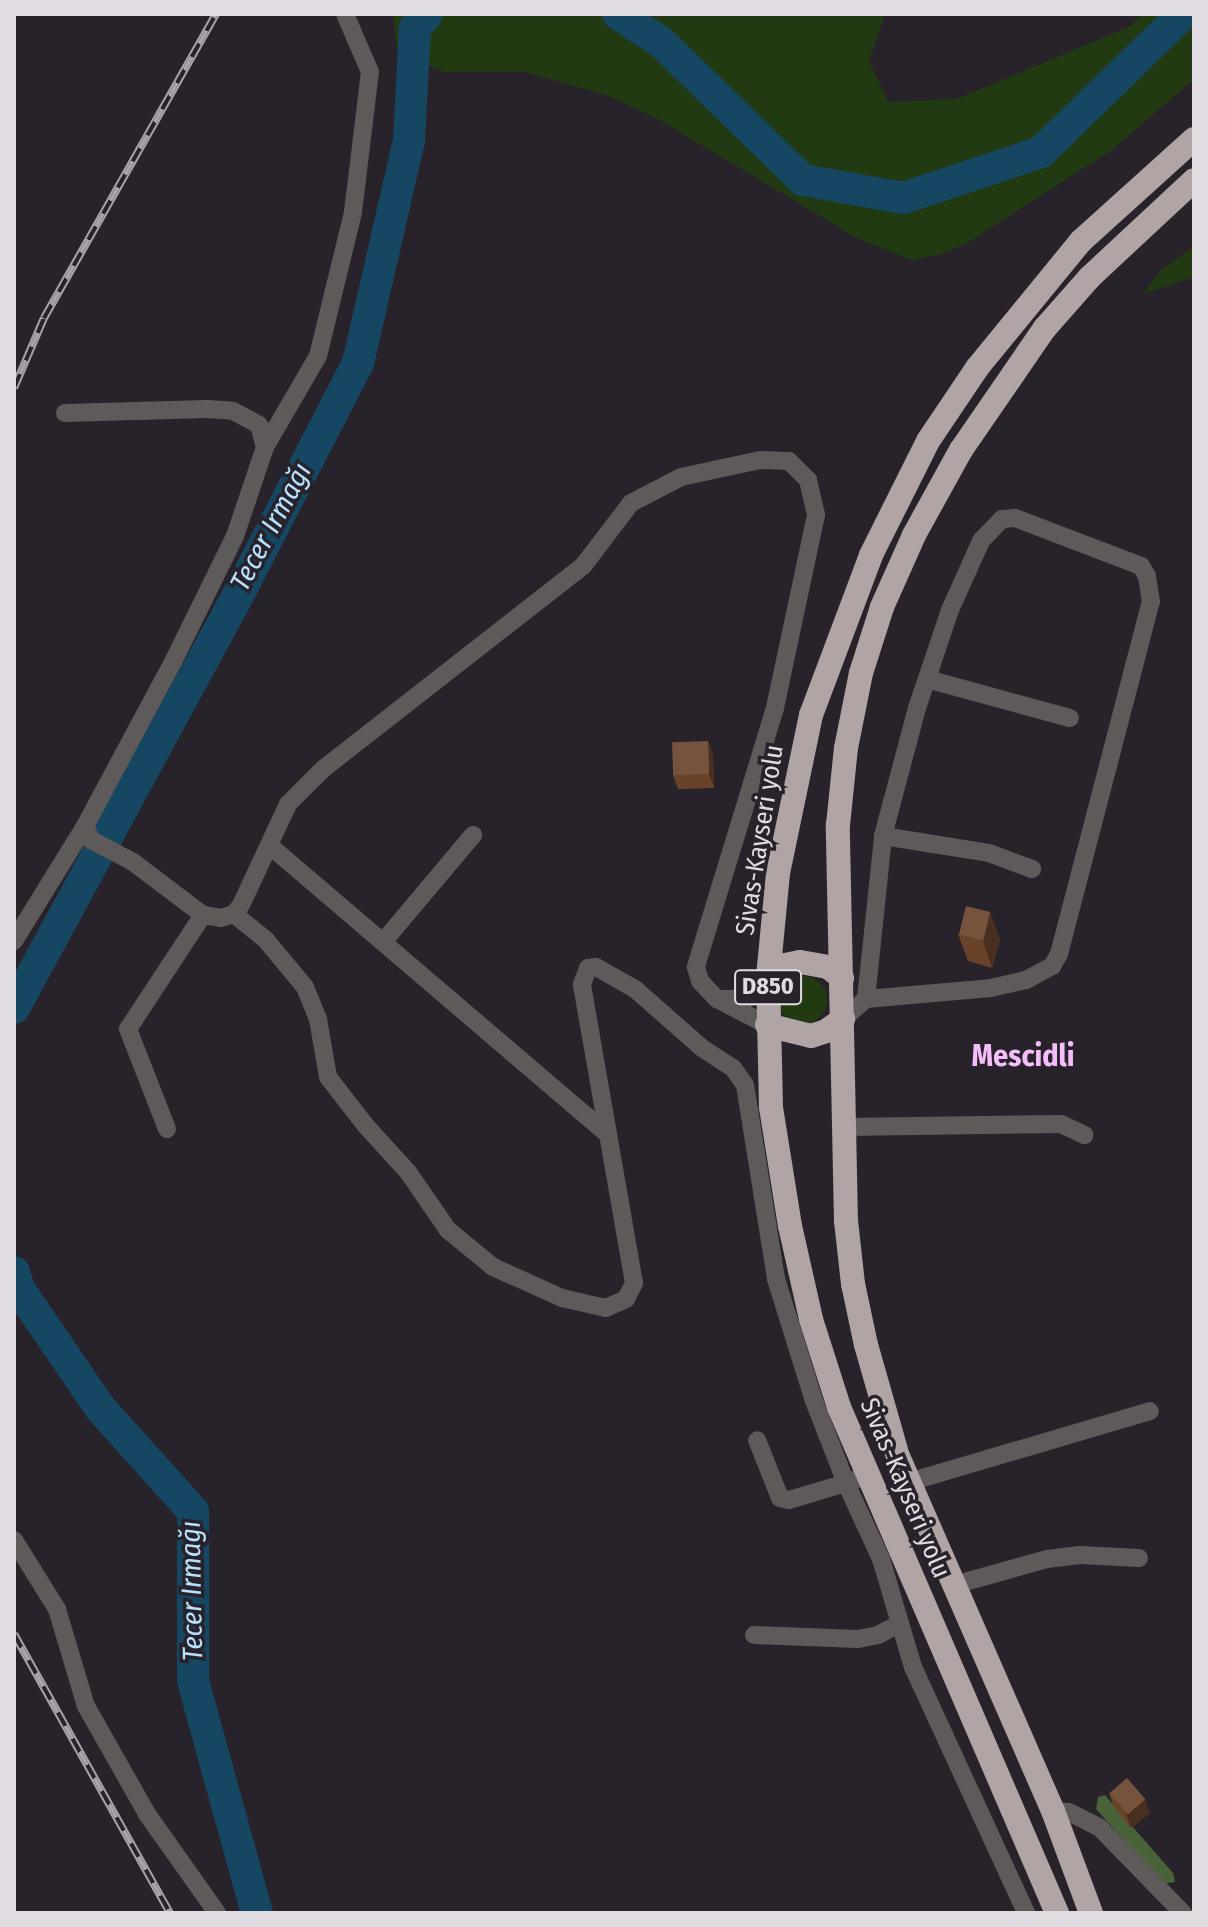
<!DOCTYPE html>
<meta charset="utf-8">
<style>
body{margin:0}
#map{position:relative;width:1208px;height:1927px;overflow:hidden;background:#28232a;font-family:"Fira Sans Condensed",sans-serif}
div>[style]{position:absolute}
.green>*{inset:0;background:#223a12}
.round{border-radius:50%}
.forest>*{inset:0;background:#496239}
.river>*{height:32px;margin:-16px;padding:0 16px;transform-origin:16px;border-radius:16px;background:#154763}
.minor>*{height:18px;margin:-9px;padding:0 9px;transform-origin:9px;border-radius:9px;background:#5f5a5a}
.highway>*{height:24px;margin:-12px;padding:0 12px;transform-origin:12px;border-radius:12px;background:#b0a4a4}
.rail>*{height:8px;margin-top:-4px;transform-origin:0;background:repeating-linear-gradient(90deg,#28232a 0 15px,#a7a3a8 0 30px);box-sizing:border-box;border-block:2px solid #a7a3a8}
.wall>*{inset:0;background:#694329}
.shaded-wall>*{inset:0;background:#4a2f21}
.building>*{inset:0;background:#76533d;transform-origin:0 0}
span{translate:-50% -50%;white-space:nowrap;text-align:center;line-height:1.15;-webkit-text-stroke:7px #28232a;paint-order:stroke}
.shield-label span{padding:2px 6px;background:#28232a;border:2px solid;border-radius:6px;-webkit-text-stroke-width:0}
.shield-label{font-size:24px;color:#e0dce1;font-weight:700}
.street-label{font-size:26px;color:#e0dce1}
.water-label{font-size:28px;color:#b6e1ff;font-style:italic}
.quarter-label{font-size:30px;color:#f4befb;font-weight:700}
.frame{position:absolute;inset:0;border:16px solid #e0dce1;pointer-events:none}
</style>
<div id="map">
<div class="green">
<i style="clip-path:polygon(393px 14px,885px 14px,869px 61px,888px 102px,957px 99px,1131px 26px,1141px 14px,1194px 14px,1194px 79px,1112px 150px,967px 243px,939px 255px,912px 260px,857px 238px,658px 119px,606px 95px,525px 72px,444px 72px,419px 61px,397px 48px)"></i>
<i style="clip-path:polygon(1194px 246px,1194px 277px,1143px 294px,1161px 270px)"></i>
<i class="round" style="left:779px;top:976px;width:48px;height:48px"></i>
</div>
<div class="forest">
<i style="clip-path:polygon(1105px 1795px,1173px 1873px,1175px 1882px,1163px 1884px,1096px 1809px,1098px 1797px)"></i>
</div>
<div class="river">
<i style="left:618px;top:14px;width:51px;rotate:33.1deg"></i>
<i style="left:661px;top:42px;width:198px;rotate:44.2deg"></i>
<i style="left:803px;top:180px;width:102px;rotate:10.2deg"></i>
<i style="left:903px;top:198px;width:145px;rotate:-18.4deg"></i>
<i style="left:1041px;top:152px;width:198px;rotate:-44.2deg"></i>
<i style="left:14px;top:1008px;width:459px;rotate:-61.5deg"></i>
<i style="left:233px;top:605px;width:272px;rotate:-62.7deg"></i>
<i style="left:358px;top:363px;width:228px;rotate:-77.1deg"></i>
<i style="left:409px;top:141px;width:113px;rotate:-87deg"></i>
<i style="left:415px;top:28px;width:18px;rotate:-49deg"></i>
<i style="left:14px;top:1272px;width:18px;rotate:74deg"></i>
<i style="left:19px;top:1289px;width:145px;rotate:55.7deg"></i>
<i style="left:101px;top:1409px;width:137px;rotate:48deg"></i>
<i style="left:193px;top:1511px;width:170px;rotate:90deg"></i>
<i style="left:193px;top:1681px;width:241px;rotate:74.6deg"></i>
</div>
<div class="minor">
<i style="left:65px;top:413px;width:142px;rotate:-1.6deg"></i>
<i style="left:207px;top:409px;width:26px;rotate:4deg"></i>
<i style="left:233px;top:411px;width:30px;rotate:28deg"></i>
<i style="left:259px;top:425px;width:23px;rotate:75deg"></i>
<i style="left:265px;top:447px;width:94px;rotate:108.6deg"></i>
<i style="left:235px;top:536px;width:138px;rotate:116.2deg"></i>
<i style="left:174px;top:660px;width:188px;rotate:118.2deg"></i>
<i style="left:85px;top:826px;width:15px;rotate:67deg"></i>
<i style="left:91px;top:840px;width:47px;rotate:27.6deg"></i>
<i style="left:133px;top:862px;width:88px;rotate:37.1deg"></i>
<i style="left:203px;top:915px;width:18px;rotate:9deg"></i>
<i style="left:221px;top:918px;width:14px;rotate:-17deg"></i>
<i style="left:234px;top:914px;width:11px;rotate:-52deg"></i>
<i style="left:241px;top:905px;width:111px;rotate:-65deg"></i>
<i style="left:288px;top:804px;width:49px;rotate:-45deg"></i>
<i style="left:323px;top:769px;width:330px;rotate:-38deg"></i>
<i style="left:583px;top:566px;width:79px;rotate:-52.7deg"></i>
<i style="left:631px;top:503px;width:56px;rotate:-27.5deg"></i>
<i style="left:681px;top:477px;width:81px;rotate:-12.1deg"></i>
<i style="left:760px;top:460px;width:29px;rotate:2deg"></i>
<i style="left:789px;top:461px;width:27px;rotate:45deg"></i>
<i style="left:808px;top:480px;width:36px;rotate:77deg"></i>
<i style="left:816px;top:515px;width:197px;rotate:102deg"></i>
<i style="left:775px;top:708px;width:271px;rotate:107deg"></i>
<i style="left:696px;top:967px;width:15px;rotate:74deg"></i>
<i style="left:700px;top:981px;width:25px;rotate:47deg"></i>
<i style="left:717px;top:999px;width:56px;rotate:27.5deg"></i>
<i style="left:265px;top:447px;width:105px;rotate:-59.8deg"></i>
<i style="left:318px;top:356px;width:148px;rotate:-76.3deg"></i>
<i style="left:353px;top:212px;width:141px;rotate:-83.1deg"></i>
<i style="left:370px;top:72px;width:63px;rotate:-113.3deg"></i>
<i style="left:927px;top:679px;width:148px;rotate:15.3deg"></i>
<i style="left:269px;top:845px;width:446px;rotate:40.5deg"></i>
<i style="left:234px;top:914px;width:40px;rotate:39deg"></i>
<i style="left:265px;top:939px;width:62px;rotate:50.2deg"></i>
<i style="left:305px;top:987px;width:35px;rotate:68deg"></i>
<i style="left:318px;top:1019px;width:59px;rotate:80.2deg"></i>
<i style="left:328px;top:1077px;width:62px;rotate:52.2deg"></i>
<i style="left:366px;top:1126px;width:62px;rotate:47.6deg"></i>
<i style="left:408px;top:1172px;width:70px;rotate:55.4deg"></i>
<i style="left:448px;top:1230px;width:58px;rotate:39.4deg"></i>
<i style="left:493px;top:1267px;width:76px;rotate:24.2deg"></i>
<i style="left:562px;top:1298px;width:45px;rotate:12.8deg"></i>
<i style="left:606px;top:1308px;width:22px;rotate:-24deg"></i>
<i style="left:626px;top:1299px;width:18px;rotate:-63deg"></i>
<i style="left:634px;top:1283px;width:303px;rotate:-99.9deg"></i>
<i style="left:582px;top:984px;width:17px;rotate:-69deg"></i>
<i style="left:588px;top:968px;width:8px;rotate:-7deg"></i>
<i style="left:596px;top:967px;width:45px;rotate:29.4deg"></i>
<i style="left:635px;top:989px;width:89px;rotate:41.4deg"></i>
<i style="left:702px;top:1048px;width:37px;rotate:33deg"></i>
<i style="left:733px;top:1068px;width:21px;rotate:55deg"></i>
<i style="left:745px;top:1085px;width:196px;rotate:80.9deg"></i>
<i style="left:776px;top:1279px;width:128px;rotate:72.7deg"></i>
<i style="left:814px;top:1401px;width:88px;rotate:68.7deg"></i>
<i style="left:846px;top:1483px;width:59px;rotate:163.4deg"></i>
<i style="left:789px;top:1500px;width:9px;rotate:-167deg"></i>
<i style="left:780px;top:1498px;width:62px;rotate:-111.6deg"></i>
<i style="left:14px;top:941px;width:135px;rotate:-58.3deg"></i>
<i style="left:383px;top:942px;width:140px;rotate:-49.9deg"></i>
<i style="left:719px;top:999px;width:27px"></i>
<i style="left:746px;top:999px;width:14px;rotate:-30deg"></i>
<i style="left:758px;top:992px;width:18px;rotate:-56deg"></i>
<i style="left:866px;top:999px;width:164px;rotate:-84deg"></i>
<i style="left:843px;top:1019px;width:30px;rotate:-41deg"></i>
<i style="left:866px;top:999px;width:125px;rotate:-5deg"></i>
<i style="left:991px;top:988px;width:36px;rotate:-13deg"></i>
<i style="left:1026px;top:980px;width:30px;rotate:-28deg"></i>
<i style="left:1052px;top:966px;width:14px;rotate:-60deg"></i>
<i style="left:1059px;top:954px;width:364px;rotate:-75.4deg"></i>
<i style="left:1151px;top:602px;width:26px;rotate:-99deg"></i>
<i style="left:1147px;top:576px;width:12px;rotate:-121deg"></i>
<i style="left:1141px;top:566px;width:135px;rotate:-159.1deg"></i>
<i style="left:1015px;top:518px;width:13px;rotate:176deg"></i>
<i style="left:1002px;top:519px;width:30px;rotate:134deg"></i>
<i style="left:981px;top:541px;width:76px;rotate:114.2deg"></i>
<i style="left:950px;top:610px;width:103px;rotate:108.6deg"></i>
<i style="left:917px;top:708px;width:132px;rotate:104.9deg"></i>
<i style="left:883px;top:836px;width:107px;rotate:9.1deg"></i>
<i style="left:989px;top:853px;width:46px;rotate:20.4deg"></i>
<i style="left:845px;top:1127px;width:216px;rotate:-0.8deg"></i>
<i style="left:1061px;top:1124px;width:26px;rotate:25deg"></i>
<i style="left:167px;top:1129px;width:107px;rotate:-111.3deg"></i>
<i style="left:128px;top:1029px;width:136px;rotate:-56.7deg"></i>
<i style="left:857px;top:1479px;width:12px;rotate:160deg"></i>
<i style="left:846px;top:1483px;width:84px;rotate:65.3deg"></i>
<i style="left:881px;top:1559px;width:113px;rotate:73.5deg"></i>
<i style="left:913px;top:1667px;width:271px;rotate:65.3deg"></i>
<i style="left:909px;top:1482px;width:251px;rotate:-16.4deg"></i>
<i style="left:14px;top:1540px;width:81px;rotate:58.1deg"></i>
<i style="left:57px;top:1609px;width:101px;rotate:73.4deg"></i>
<i style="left:86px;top:1706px;width:124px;rotate:60.5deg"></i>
<i style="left:147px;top:1814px;width:121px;rotate:54.7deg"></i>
<i style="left:954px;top:1585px;width:97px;rotate:-15.6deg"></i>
<i style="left:1047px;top:1559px;width:33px;rotate:-7deg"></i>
<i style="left:1080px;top:1555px;width:59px;rotate:2.9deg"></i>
<i style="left:754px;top:1635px;width:104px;rotate:2.2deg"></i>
<i style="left:858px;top:1639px;width:20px;rotate:-11deg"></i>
<i style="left:878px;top:1635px;width:24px;rotate:-28deg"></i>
<i style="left:1053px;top:1811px;width:16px;rotate:4deg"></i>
<i style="left:1069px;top:1812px;width:35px;rotate:27deg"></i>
<i style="left:1100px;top:1828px;width:119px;rotate:45.7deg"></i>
</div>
<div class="highway">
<i style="left:768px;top:977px;width:21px;rotate:-35deg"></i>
<i style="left:785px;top:965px;width:15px;rotate:-11deg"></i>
<i style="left:800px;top:962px;width:28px;rotate:10deg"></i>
<i style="left:828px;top:967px;width:18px;rotate:38deg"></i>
<i style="left:767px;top:1025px;width:45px;rotate:14deg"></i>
<i style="left:811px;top:1036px;width:16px;rotate:-18deg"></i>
<i style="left:826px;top:1031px;width:21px;rotate:-35deg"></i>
<i style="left:1057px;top:1913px;width:551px;rotate:-113.31deg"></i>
<i style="left:839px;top:1407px;width:92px;rotate:-107.7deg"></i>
<i style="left:811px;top:1319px;width:95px;rotate:-102.7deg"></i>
<i style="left:790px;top:1226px;width:121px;rotate:-99.1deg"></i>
<i style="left:771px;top:1107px;width:130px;rotate:-91.3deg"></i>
<i style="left:768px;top:977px;width:104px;rotate:-84.5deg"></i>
<i style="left:778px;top:873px;width:161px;rotate:-78.2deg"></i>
<i style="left:811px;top:715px;width:171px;rotate:-69.4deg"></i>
<i style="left:871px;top:555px;width:127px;rotate:-63.4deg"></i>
<i style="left:928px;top:441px;width:88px;rotate:-56.1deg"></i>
<i style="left:977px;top:368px;width:164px;rotate:-50.7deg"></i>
<i style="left:1081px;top:241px;width:152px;rotate:-42.1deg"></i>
<i style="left:1091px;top:1913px;width:109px;rotate:-110.4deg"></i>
<i style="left:1053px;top:1811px;width:386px;rotate:-113.6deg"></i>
<i style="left:898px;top:1457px;width:116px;rotate:-105.9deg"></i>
<i style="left:866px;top:1345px;width:62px;rotate:-102deg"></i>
<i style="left:853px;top:1284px;width:63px;rotate:-96.3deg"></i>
<i style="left:846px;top:1221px;width:396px;rotate:-91.2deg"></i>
<i style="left:838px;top:825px;width:77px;rotate:-84.1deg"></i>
<i style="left:846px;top:748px;width:76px;rotate:-78.7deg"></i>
<i style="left:861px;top:673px;width:69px;rotate:-72.3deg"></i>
<i style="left:882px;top:607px;width:79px;rotate:-66deg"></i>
<i style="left:914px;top:535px;width:97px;rotate:-61.1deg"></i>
<i style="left:961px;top:450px;width:148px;rotate:-55.5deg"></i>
<i style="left:1045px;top:328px;width:68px;rotate:-48.6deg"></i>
<i style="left:1090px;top:277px;width:142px;rotate:-43deg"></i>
</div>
<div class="rail">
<i style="left:14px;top:388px;width:76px;rotate:-66.8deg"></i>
<i style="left:44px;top:318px;width:349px;rotate:-60.5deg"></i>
<i style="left:14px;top:1634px;width:320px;rotate:60.8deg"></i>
</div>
<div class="wall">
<i style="clip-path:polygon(708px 741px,713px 755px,714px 788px,678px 789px,673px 775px)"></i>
<i style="clip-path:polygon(990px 912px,1000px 940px,992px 968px,968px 961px,958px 934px)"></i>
<i style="clip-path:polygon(1109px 1793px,1150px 1813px,1131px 1828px,1114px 1807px)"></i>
</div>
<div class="shaded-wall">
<i style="clip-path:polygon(708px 741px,713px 755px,714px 788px,709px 774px)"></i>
<i style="clip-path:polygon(990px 912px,1000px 940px,992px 968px,983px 941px)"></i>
<i style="clip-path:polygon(1145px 1799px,1150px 1813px,1131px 1828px,1126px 1814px)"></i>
</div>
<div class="building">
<i style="left:708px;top:741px;width:33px;height:36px;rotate:88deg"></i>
<i style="left:966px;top:906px;width:25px;height:29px;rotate:14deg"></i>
<i style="left:1127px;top:1778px;width:28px;height:23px;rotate:49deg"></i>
</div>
<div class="shield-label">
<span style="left:768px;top:987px">D850</span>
</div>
<div class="street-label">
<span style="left:760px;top:840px;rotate:-81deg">Sivas-Kayseri yolu</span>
<span style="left:905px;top:1488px;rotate:67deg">Sivas-Kayseri yolu</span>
</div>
<div class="water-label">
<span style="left:271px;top:527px;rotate:-62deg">Tecer Irmağı</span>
<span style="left:192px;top:1591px;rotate:-91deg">Tecer Irmağı</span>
</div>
<div class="quarter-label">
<span style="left:1023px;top:1056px">Mescidli</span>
</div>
<div class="frame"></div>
</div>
